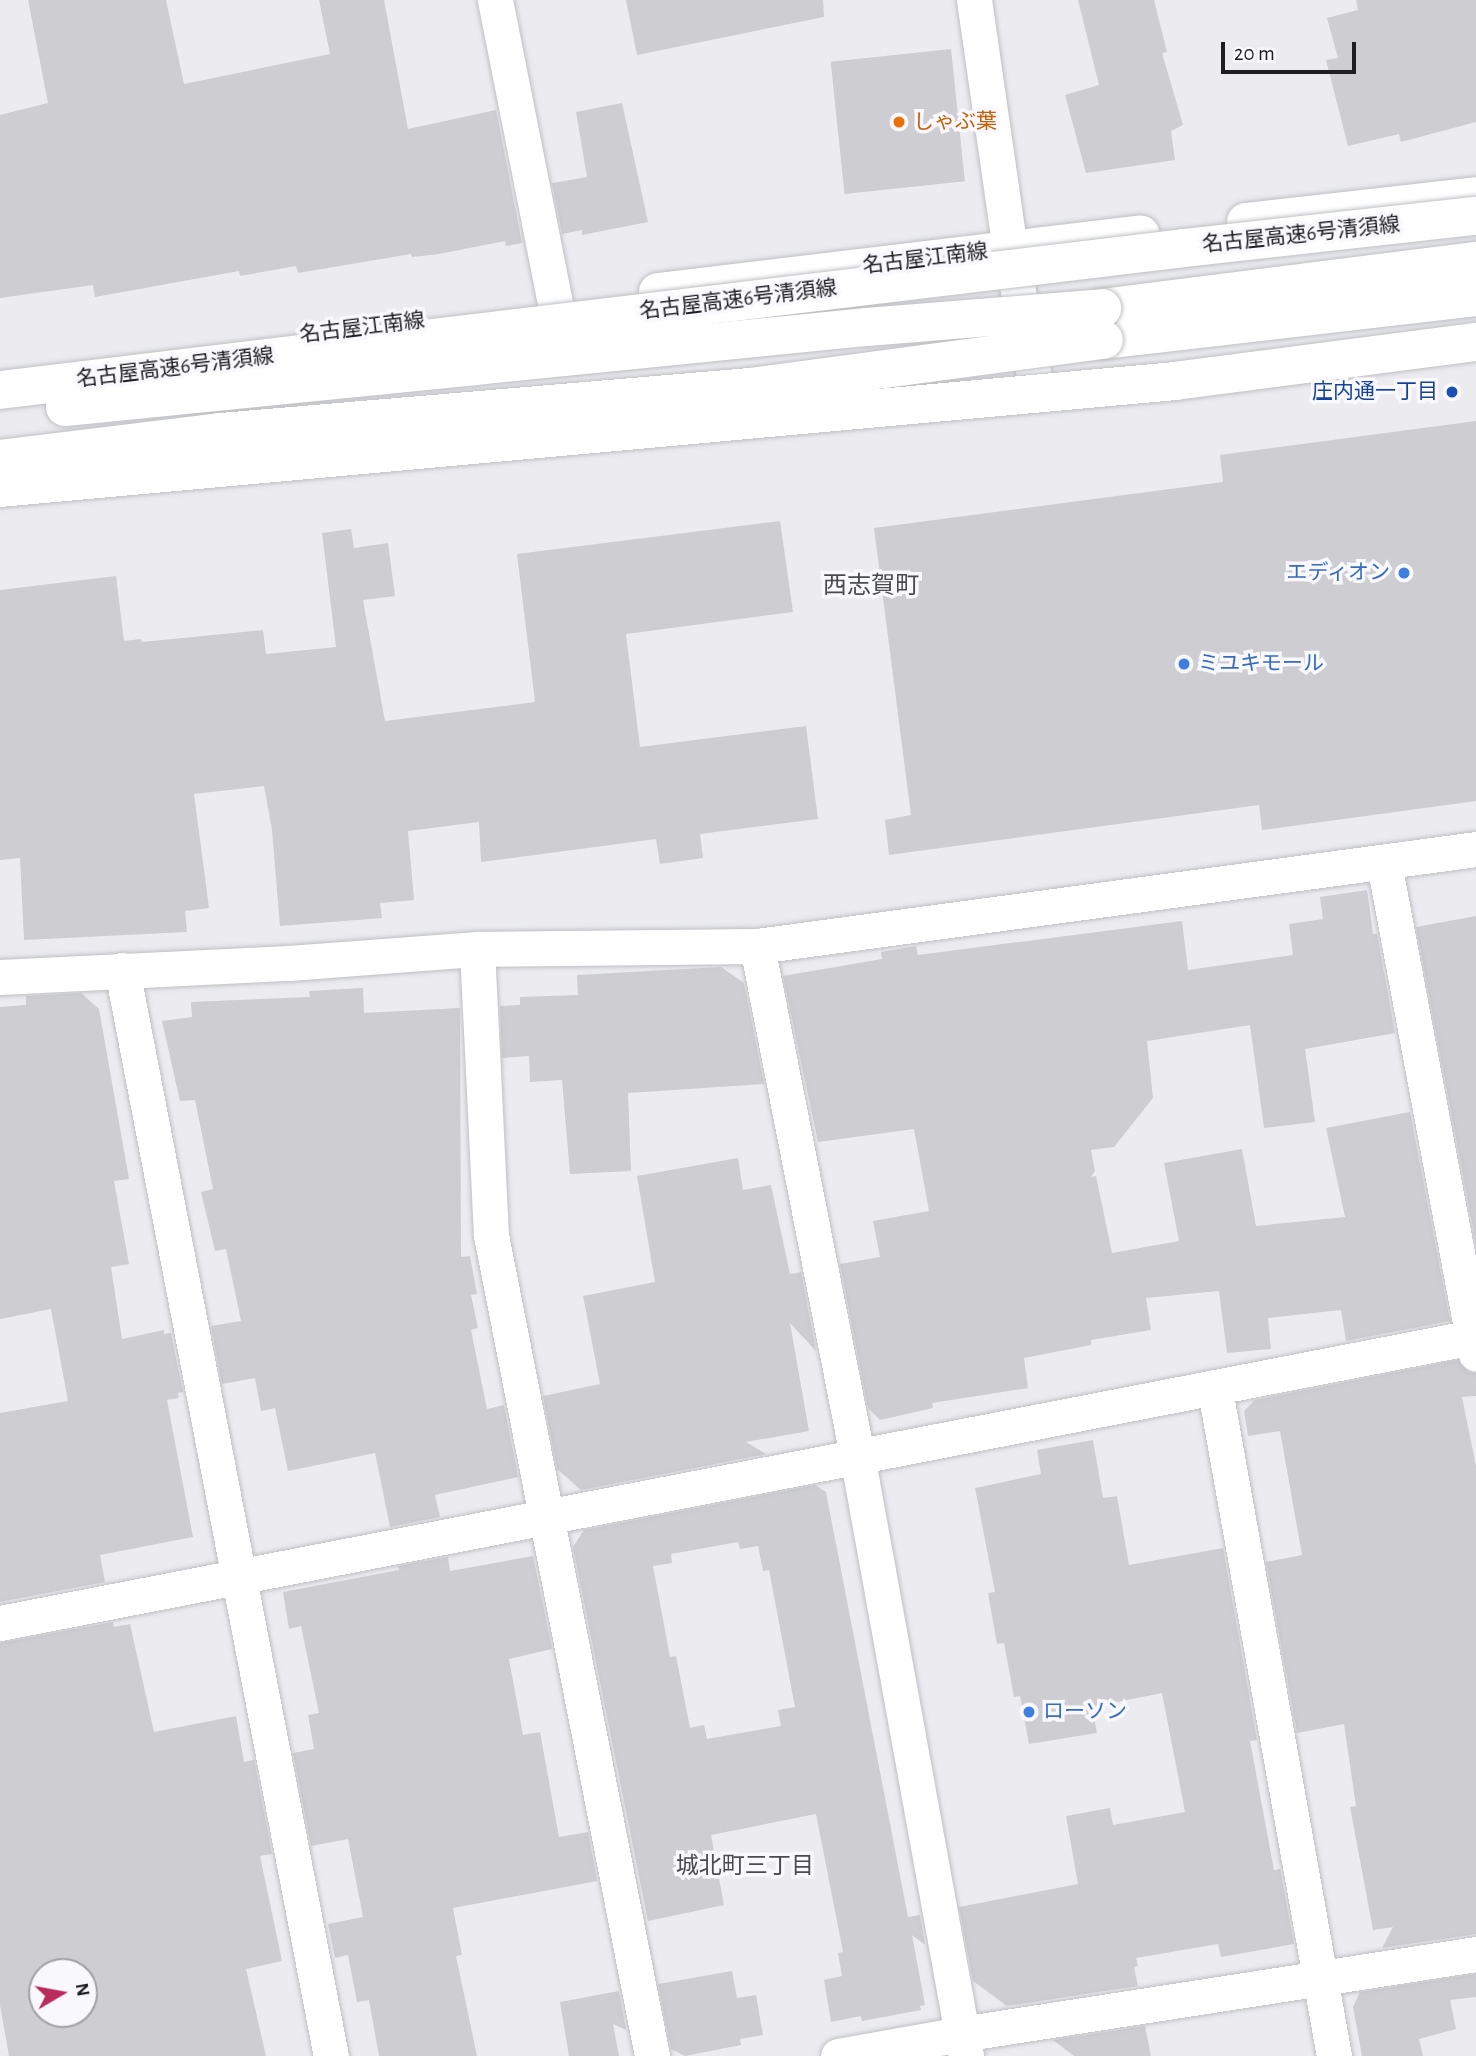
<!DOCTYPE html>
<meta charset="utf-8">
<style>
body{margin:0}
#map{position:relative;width:1476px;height:2056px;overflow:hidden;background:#ebebf0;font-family:"Alegreya Sans","Noto Sans JP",sans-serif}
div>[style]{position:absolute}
.building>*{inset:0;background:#cdcdd2;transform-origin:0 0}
.roads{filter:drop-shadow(0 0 2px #bfc0c4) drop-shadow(0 0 2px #bfc0c4)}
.minor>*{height:35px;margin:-17.5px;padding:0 17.5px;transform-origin:17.5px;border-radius:17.5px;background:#fff}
.primary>*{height:38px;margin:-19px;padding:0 19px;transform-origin:19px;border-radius:19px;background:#fff}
.motorway>*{height:38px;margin:-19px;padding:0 19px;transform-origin:19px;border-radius:19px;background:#fff}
.bridges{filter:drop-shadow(0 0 2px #bfc0c4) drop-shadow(0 0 2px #bfc0c4)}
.motorway-bridge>*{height:38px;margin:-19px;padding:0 19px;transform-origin:19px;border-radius:19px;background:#fff}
.dots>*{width:19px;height:19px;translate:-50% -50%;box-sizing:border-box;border:4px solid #f8f8fd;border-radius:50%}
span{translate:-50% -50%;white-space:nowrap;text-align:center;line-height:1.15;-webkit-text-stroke:7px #f8f8fd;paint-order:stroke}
.food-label{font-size:21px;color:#c56008}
.left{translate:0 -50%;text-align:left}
.street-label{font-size:21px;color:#1f1f21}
.transit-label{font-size:21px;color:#164399}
.right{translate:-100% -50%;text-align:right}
.shop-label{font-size:21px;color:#366cbe}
.neighbourhood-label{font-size:23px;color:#4a4b4f}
.quarter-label{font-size:24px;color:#4a4b4f}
.north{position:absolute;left:28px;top:1958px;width:70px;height:70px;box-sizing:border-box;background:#f8f8fd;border:2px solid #a1a1a5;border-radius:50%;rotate:80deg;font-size:19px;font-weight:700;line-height:28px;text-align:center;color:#1f1f21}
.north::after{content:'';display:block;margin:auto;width:24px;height:32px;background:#b92b5a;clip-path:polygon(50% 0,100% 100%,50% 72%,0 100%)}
.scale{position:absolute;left:1221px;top:42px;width:135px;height:32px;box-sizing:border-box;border:4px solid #1f1f21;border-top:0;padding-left:9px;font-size:21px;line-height:24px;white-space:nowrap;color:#1f1f21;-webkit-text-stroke:5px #f8f8fd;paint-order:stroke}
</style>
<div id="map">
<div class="building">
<i style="clip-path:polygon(28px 0,166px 0,184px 84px,330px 54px,319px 0,384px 0,408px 129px,496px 110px,522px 243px,506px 246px,505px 241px,439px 254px,412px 257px,411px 254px,298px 273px,296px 266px,240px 276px,239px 271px,95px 297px,93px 285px,0 298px,0 115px,48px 103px)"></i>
<i style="clip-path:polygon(626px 0,823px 0,824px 17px,637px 55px)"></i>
<i style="clip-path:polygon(1078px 0,1154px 0,1167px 52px,1162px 53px,1183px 125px,1171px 131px,1175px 160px,1086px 173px,1065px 95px,1099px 85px)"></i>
<i style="clip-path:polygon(1356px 0,1476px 0,1476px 122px,1401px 142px,1399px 134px,1348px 146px,1326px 60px,1338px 58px,1327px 18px,1358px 10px)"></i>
<i style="left:951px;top:49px;width:133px;height:121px;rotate:84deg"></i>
<i style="clip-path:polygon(622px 103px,648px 222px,582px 235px,582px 230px,562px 234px,552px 183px,587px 177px,576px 112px)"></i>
<i style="clip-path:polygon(1476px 421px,1476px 801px,1262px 830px,1259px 805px,889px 855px,885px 820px,911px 815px,874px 528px,1223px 482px,1220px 455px)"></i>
<i style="clip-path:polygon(780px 521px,793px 612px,626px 634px,640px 747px,806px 726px,818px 819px,700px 834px,703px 858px,660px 864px,656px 839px,481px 862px,479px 822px,408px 831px,414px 900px,380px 903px,382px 918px,280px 926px,272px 830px,264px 786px,194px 794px,209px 908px,185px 911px,187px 932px,24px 940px,20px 858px,0 860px,0 590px,116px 576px,124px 641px,141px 639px,142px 642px,263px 630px,266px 654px,336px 647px,322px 533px,351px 529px,354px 548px,388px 543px,395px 596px,363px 600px,385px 721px,535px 702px,517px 554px)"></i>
<i style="clip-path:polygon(1367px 890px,1373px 934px,1377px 934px,1395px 1033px,1305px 1049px,1315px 1122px,1264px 1128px,1250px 1025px,1147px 1041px,1153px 1098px,1114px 1147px,1091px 1150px,1095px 1171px,1091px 1177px,1096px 1176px,1112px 1253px,1179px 1241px,1164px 1163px,1242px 1149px,1256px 1226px,1345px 1217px,1326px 1128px,1410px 1112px,1450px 1321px,1346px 1341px,1341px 1310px,1268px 1318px,1271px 1349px,1227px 1353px,1219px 1291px,1146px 1298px,1151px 1330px,1091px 1340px,1091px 1345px,1024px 1358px,1028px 1388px,932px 1403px,933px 1408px,880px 1420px,868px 1408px,840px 1264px,880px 1257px,873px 1221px,929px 1211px,914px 1129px,818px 1142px,783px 976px,882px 959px,881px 952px,916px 946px,918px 955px,1182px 921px,1188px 970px,1293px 955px,1289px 924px,1323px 919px,1320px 897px)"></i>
<i style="clip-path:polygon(1476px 916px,1476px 1244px,1416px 927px)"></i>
<i style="clip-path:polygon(721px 967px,744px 983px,764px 1084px,628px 1093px,631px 1171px,570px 1174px,562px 1080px,530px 1082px,529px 1056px,502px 1058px,500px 1006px,520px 1005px,520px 997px,578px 995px,577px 975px)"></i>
<i style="clip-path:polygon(363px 988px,364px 1013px,460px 1008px,461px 1257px,470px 1256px,477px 1294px,471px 1295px,478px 1328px,471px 1330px,487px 1409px,504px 1405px,518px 1477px,435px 1495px,440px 1517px,390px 1527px,375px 1453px,288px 1471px,275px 1408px,261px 1411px,255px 1378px,222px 1384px,211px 1326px,241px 1321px,226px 1249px,215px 1251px,201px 1192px,213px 1189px,195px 1100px,180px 1101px,162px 1021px,192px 1017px,191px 1002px,310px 997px,309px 991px)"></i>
<i style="clip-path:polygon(81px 993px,99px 1009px,129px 1179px,114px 1181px,129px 1264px,111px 1267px,122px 1339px,164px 1330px,164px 1334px,171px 1333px,183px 1392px,178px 1393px,179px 1398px,167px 1400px,193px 1537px,100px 1555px,105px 1582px,0 1602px,0 1413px,68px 1401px,51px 1309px,0 1319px,0 1007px,26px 1005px,26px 996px)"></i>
<i style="clip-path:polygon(738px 1158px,743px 1190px,771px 1185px,790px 1274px,801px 1272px,816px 1351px,790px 1323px,809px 1431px,746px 1442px,766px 1454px,581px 1490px,557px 1469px,543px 1396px,600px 1384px,583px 1296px,655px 1282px,637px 1176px)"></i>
<i style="clip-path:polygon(1458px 1360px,1469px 1372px,1476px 1373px,1476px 1396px,1462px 1397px,1476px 1466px,1476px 1934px,1382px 1948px,1393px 1927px,1373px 1930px,1350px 1807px,1356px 1806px,1344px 1724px,1297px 1733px,1266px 1562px,1302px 1555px,1280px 1431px,1248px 1436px,1244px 1411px,1255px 1400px)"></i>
<i style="clip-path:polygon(1093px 1440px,1103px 1498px,1117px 1496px,1129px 1565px,1223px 1548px,1257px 1740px,1250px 1741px,1274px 1870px,1280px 1869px,1294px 1944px,1221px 1957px,1218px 1944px,1136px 1958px,1138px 1966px,1134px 1967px,1138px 1986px,1007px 2006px,973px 1981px,959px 1907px,1078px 1884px,1066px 1816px,1110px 1808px,1113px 1825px,1185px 1812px,1162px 1693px,1092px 1707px,1097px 1733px,1029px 1744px,1020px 1696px,1014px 1697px,1004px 1643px,997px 1644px,988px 1593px,995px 1592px,975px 1488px,1041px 1474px,1037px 1450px)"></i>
<i style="clip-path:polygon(evenodd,815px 1485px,826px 1492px,908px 1917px,920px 1915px,925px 1945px,912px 1935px,925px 2005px,920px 2006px,921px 2010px,862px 2021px,861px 2016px,831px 2022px,824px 1980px,842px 1976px,838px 1953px,843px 1952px,816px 1814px,711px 1835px,724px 1905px,648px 1921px,573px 1547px,584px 1530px,815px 1485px,738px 1542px,740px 1549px,758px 1546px,763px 1571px,769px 1570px,795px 1707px,778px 1710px,781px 1726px,707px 1739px,704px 1725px,690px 1728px,676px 1656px,670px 1657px,653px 1566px,672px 1563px,671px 1554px,738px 1542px)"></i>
<i style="clip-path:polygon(533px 1556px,552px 1649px,509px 1659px,523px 1735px,540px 1732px,559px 1837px,588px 1832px,597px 1881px,453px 1908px,462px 1955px,456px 1956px,477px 2056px,379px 2056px,369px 2000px,357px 2002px,348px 1955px,335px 1958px,328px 1924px,363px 1917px,348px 1839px,311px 1846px,293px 1753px,314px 1749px,308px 1715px,319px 1713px,301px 1626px,289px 1629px,283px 1592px,399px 1570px,398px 1566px,448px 1557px,450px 1571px)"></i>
<i style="clip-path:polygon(evenodd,113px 1622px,114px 1627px,130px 1624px,154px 1732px,236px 1716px,244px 1762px,254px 1760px,272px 1854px,260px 1856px,282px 1961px,246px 1969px,266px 2056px,9px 2056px,0 2005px,0 1643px,113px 1622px,42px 1972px,84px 1972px,84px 2014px,42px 2014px,42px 1972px)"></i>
<i style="clip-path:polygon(732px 1971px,737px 1998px,756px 1995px,763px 2035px,740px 2039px,741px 2045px,685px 2056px,671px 2049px,658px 1984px)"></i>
<i style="clip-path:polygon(1476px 1974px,1476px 1997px,1450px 2000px,1456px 2029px,1419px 2039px,1423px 2056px,1362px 2056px,1353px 2007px,1360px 1992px)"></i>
<i style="clip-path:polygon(619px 1991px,626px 2030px,613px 2024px,619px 2056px,569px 2056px,560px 2002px)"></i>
<i style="clip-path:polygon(1145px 2026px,1151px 2056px,1074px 2056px,1053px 2040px)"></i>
</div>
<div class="roads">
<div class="minor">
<i style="left:495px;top:0;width:310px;rotate:78.8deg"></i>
<i style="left:974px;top:0;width:252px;rotate:81.8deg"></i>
<i style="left:1010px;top:249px;width:140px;rotate:79.3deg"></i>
<i style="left:1384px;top:863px;width:499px;rotate:79.4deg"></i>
<i style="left:757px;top:946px;width:519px;rotate:78.89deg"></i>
<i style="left:857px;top:1455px;width:611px;rotate:79.72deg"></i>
<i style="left:477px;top:949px;width:286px;rotate:87.2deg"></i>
<i style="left:491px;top:1235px;width:837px;rotate:78.9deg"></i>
<i style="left:122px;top:970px;width:1106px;rotate:79.11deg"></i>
<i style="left:0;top:977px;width:289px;rotate:-2.8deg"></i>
<i style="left:289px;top:963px;width:189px;rotate:-4.3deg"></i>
<i style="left:477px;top:949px;width:280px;rotate:-0.6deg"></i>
<i style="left:757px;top:946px;width:726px;rotate:-7.68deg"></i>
<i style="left:1215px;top:1390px;width:677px;rotate:79.87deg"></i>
<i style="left:0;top:1623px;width:1501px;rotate:-10.99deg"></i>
<i style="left:838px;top:2056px;width:125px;rotate:-10.1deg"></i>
<i style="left:961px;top:2034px;width:521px;rotate:-8.83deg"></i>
</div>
<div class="primary">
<i style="left:1246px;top:222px;width:231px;rotate:-6.4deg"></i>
<i style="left:658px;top:292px;width:486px;rotate:-6.8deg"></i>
</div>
<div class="motorway">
<i style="left:1102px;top:308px;width:377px;rotate:-7.2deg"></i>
<i style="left:1104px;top:340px;width:374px;rotate:-6.6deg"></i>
</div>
</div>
<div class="bridges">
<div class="motorway-bridge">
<i style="left:0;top:390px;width:1192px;rotate:-6.84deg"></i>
<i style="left:1184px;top:248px;width:294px;rotate:-6.3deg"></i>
<i style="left:65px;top:407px;width:806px;rotate:-5.7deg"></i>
<i style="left:867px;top:327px;width:236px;rotate:-4.6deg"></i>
<i style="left:0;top:459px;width:223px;rotate:-7deg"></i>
<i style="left:221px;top:432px;width:531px;rotate:-4.86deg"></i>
<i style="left:750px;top:387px;width:357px;rotate:-7.6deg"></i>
<i style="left:0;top:488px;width:1180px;rotate:-5.2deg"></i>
<i style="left:1175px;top:381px;width:304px;rotate:-7.4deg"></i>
</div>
</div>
<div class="dots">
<i style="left:899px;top:122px;background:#e8710a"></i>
<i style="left:1452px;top:392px;background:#1a4fb4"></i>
<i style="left:1404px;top:573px;background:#3f7fe0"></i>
<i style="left:1184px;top:664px;background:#3f7fe0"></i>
<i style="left:1029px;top:1712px;background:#3f7fe0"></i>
</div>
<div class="food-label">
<span class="left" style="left:913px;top:122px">しゃぶ葉</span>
</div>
<div class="street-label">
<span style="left:1301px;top:235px;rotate:-6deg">名古屋高速6号清須線</span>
<span style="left:925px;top:259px;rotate:-7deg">名古屋江南線</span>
<span style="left:738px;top:300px;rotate:-7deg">名古屋高速6号清須線</span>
<span style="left:362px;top:328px;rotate:-7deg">名古屋江南線</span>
<span style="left:175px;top:368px;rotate:-7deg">名古屋高速6号清須線</span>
</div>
<div class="transit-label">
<span class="right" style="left:1438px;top:392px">庄内通一丁目</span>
</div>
<div class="shop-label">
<span class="right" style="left:1390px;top:573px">エディオン</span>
<span class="left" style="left:1198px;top:664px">ミユキモール</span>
<span class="left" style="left:1043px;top:1712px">ローソン</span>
</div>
<div class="neighbourhood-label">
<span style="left:745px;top:1867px">城北町三丁目</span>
</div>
<div class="quarter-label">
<span style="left:871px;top:587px">西志賀町</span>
</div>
<div class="north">N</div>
<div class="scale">20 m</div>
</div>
